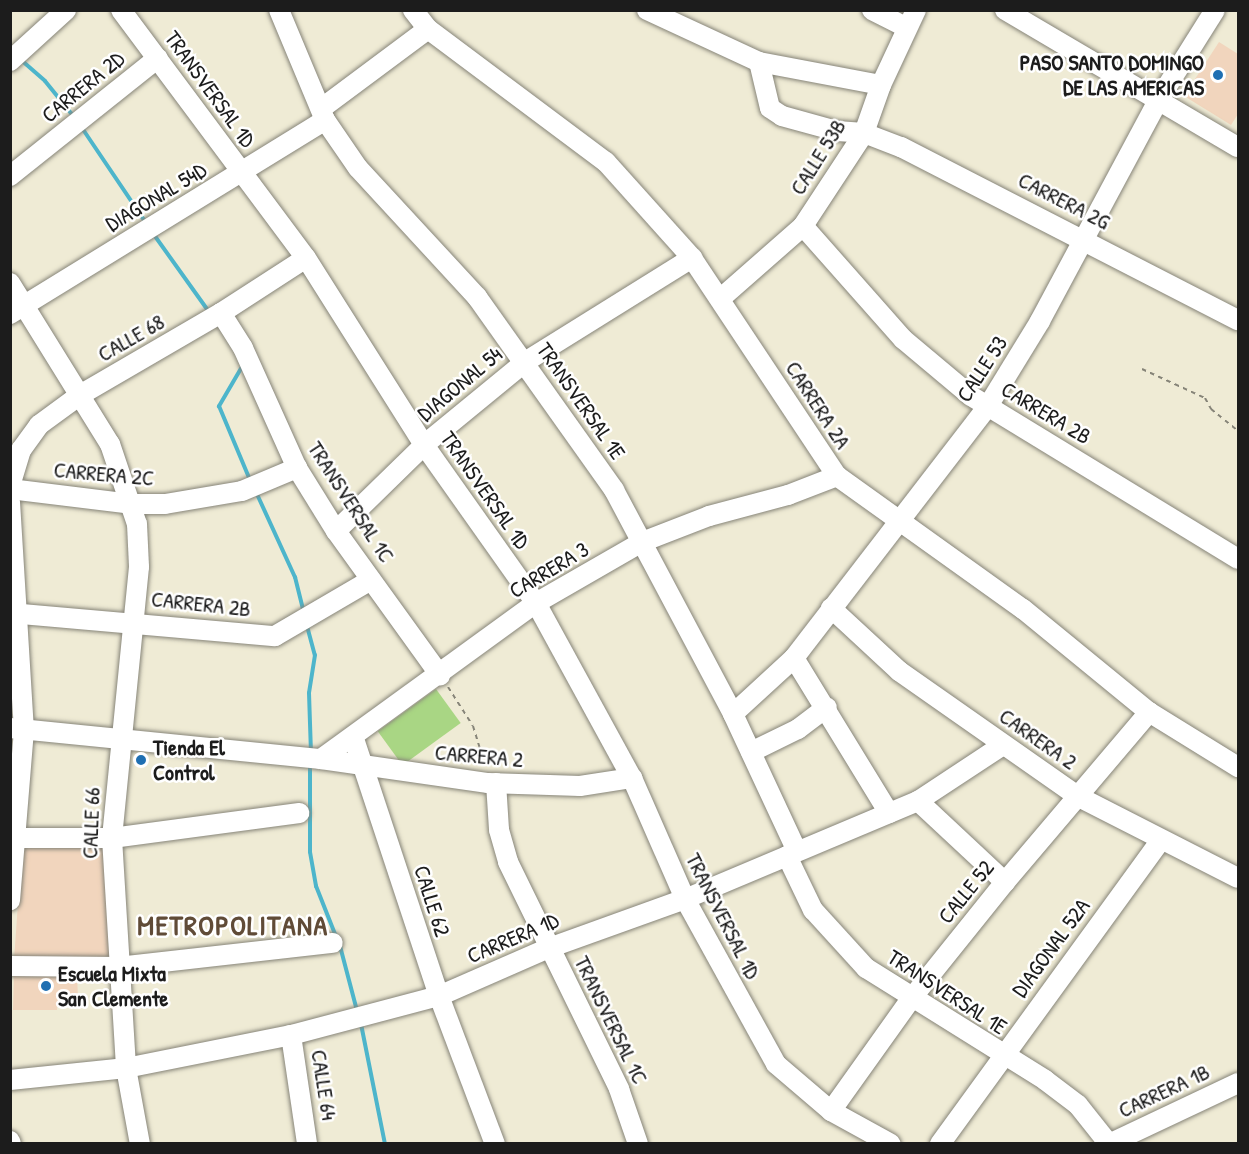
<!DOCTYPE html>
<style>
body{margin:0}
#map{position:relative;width:1249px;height:1154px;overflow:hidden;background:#efebd5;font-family:"Patrick Hand",sans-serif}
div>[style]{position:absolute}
.built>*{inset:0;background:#f1d5bd}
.green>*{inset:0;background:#a9d684;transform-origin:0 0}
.stream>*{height:4px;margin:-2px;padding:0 2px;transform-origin:2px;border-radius:2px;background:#4db5cb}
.path>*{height:2px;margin-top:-1px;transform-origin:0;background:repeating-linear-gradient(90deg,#868478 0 4.5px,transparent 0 9px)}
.roads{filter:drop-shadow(0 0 2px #868478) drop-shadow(0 0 2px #868478)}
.minor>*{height:20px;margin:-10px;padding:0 10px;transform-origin:10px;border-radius:10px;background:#fff}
.dots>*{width:16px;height:16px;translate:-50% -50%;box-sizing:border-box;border:3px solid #fff;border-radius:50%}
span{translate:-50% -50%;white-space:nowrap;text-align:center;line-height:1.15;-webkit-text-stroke:5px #fff;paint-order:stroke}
.poi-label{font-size:22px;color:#1c1c1c;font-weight:700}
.right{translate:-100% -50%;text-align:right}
.left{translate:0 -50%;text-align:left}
.street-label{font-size:22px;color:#1c1c1c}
.district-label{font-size:28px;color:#604b37;font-weight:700;letter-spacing:1.5px}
.frame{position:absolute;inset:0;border:12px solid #1c1c1c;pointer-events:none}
</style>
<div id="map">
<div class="built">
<i style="clip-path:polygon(1219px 42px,1238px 54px,1238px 114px,1231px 125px,1184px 96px)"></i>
<i style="clip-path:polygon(103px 845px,112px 958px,14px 960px,22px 847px)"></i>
<i style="clip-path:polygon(14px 973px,77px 975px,78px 998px,58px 998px,57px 1010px,13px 1010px)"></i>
</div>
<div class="green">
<i style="left:436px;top:689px;width:42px;height:72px;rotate:54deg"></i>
</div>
<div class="stream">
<i style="left:20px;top:59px;width:33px;rotate:41deg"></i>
<i style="left:45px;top:81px;width:46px;rotate:51.1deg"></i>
<i style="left:82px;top:128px;width:115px;rotate:56deg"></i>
<i style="left:152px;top:232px;width:98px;rotate:54.5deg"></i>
<i style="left:243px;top:365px;width:48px;rotate:120.3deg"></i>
<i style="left:219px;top:406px;width:80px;rotate:67.3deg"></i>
<i style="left:256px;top:492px;width:94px;rotate:65.4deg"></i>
<i style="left:295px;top:577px;width:37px;rotate:76deg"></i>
<i style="left:307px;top:626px;width:30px;rotate:75deg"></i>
<i style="left:315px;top:655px;width:38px;rotate:99deg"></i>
<i style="left:309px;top:693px;width:59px;rotate:88.1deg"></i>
<i style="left:310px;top:765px;width:87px;rotate:90deg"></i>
<i style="left:310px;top:852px;width:35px;rotate:80deg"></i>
<i style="left:316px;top:886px;width:57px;rotate:68.4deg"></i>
<i style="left:340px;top:946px;width:67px;rotate:75.3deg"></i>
<i style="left:361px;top:1024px;width:122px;rotate:78.7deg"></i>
</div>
<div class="path">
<i style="left:1142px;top:369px;width:69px;rotate:24.7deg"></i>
<i style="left:1205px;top:398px;width:13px;rotate:61deg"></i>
<i style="left:1211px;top:409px;width:35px;rotate:39deg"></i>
<i style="left:448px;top:687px;width:46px;rotate:57.3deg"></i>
<i style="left:473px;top:726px;width:41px;rotate:72.9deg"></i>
</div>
<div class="roads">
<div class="minor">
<i style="left:121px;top:10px;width:309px;rotate:53.3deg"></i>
<i style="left:306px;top:258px;width:221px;rotate:57.7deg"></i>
<i style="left:424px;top:445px;width:194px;rotate:54.7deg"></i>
<i style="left:536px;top:603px;width:200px;rotate:61.3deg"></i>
<i style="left:632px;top:778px;width:132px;rotate:66.3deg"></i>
<i style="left:685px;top:899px;width:188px;rotate:61.1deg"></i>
<i style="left:776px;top:1064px;width:72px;rotate:40.5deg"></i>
<i style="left:831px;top:1111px;width:68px;rotate:28.8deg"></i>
<i style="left:279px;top:10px;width:119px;rotate:67.3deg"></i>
<i style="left:325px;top:120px;width:58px;rotate:55.5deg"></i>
<i style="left:358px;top:168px;width:176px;rotate:47.3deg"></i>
<i style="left:477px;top:297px;width:237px;rotate:54.6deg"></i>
<i style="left:614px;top:490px;width:254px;rotate:62deg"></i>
<i style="left:733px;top:714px;width:151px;rotate:65deg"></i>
<i style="left:413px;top:10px;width:24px;rotate:52deg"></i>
<i style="left:428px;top:29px;width:222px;rotate:36.8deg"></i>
<i style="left:606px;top:162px;width:129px;rotate:48.1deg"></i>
<i style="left:692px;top:258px;width:262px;rotate:56.4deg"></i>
<i style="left:837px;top:476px;width:229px;rotate:35.6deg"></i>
<i style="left:1023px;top:609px;width:163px;rotate:39.3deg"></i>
<i style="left:1149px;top:712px;width:105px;rotate:31.7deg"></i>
<i style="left:647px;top:10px;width:123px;rotate:24.9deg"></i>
<i style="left:759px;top:62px;width:124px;rotate:10.7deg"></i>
<i style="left:872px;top:10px;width:39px;rotate:27deg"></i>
<i style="left:1005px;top:10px;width:270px;rotate:30.5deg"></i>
<i style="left:10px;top:61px;width:76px;rotate:-42.3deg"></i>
<i style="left:759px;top:62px;width:47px;rotate:76.6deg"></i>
<i style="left:770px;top:108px;width:14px;rotate:34deg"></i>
<i style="left:782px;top:116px;width:57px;rotate:15.3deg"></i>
<i style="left:837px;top:131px;width:27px;rotate:4deg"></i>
<i style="left:864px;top:133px;width:40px;rotate:21deg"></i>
<i style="left:901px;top:147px;width:379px;rotate:27.2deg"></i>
<i style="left:322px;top:108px;width:132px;rotate:-36.7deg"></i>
<i style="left:10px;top:176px;width:189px;rotate:-38.6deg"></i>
<i style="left:803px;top:226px;width:151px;rotate:48.5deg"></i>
<i style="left:903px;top:339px;width:89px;rotate:40deg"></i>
<i style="left:971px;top:396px;width:313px;rotate:31.4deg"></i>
<i style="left:10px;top:283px;width:190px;rotate:58.2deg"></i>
<i style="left:110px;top:444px;width:84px;rotate:71.4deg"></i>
<i style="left:137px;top:524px;width:43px;rotate:87.3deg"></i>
<i style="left:139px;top:567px;width:272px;rotate:95.7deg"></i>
<i style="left:112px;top:838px;width:230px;rotate:86.5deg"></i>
<i style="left:126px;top:1068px;width:77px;rotate:79.6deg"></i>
<i style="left:720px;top:299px;width:111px;rotate:-41.3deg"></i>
<i style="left:803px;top:226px;width:111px;rotate:-56.7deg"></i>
<i style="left:864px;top:133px;width:51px;rotate:-70.5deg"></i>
<i style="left:881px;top:85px;width:83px;rotate:-65deg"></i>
<i style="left:221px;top:313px;width:41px;rotate:57.8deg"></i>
<i style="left:243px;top:348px;width:132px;rotate:65.8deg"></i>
<i style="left:297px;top:468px;width:74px;rotate:58.2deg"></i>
<i style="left:336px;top:531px;width:178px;rotate:54.2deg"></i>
<i style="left:10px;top:314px;width:370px;rotate:-31.6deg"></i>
<i style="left:10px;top:486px;width:38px;rotate:-73deg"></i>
<i style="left:21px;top:450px;width:31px;rotate:-54deg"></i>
<i style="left:39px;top:425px;width:51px;rotate:-36.2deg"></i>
<i style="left:80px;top:395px;width:163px;rotate:-30.2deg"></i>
<i style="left:221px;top:313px;width:101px;rotate:-32.9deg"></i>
<i style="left:10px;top:489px;width:124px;rotate:7deg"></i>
<i style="left:133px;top:504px;width:32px"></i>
<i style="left:165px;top:504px;width:78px;rotate:-9.6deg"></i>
<i style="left:242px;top:491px;width:60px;rotate:-22.7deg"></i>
<i style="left:10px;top:502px;width:228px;rotate:86.5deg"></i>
<i style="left:24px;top:730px;width:171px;rotate:94.7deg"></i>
<i style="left:336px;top:531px;width:123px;rotate:-44.3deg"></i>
<i style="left:424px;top:445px;width:131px;rotate:-39.4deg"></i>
<i style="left:525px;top:362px;width:197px;rotate:-31.9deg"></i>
<i style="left:831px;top:608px;width:93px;rotate:42.8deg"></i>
<i style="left:899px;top:671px;width:220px;rotate:35deg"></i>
<i style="left:1079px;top:797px;width:178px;rotate:27deg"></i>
<i style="left:10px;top:613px;width:266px;rotate:5deg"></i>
<i style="left:275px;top:636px;width:111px;rotate:-30.3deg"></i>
<i style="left:794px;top:658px;width:182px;rotate:58.5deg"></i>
<i style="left:733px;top:714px;width:83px;rotate:-42.6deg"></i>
<i style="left:794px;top:658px;width:318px;rotate:-52.4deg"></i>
<i style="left:988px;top:406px;width:100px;rotate:-58.5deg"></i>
<i style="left:1040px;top:321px;width:252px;rotate:-61.8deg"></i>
<i style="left:1159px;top:99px;width:105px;rotate:-57.8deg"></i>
<i style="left:10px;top:728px;width:313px;rotate:5.7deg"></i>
<i style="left:321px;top:759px;width:266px;rotate:-36deg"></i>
<i style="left:536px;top:603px;width:122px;rotate:-29.9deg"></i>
<i style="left:642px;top:542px;width:72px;rotate:-21.2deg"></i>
<i style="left:709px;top:516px;width:82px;rotate:-14.9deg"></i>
<i style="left:788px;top:495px;width:53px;rotate:-21.2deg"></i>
<i style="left:354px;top:739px;width:271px;rotate:71.7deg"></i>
<i style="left:439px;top:996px;width:158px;rotate:69.3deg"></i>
<i style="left:751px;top:752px;width:52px;rotate:-26.1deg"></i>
<i style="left:798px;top:729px;width:36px;rotate:-37deg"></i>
<i style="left:321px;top:759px;width:169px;rotate:8.2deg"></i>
<i style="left:488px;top:783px;width:92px;rotate:1.9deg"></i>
<i style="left:580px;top:786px;width:53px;rotate:-8.7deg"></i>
<i style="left:496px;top:783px;width:47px;rotate:86.3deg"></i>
<i style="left:499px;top:830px;width:33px;rotate:74deg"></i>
<i style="left:508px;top:862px;width:253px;rotate:63.9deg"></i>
<i style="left:619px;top:1089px;width:58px;rotate:70.9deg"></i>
<i style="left:918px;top:801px;width:119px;rotate:43deg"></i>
<i style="left:10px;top:838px;width:102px"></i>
<i style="left:112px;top:838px;width:189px;rotate:-7.6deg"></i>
<i style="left:787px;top:856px;width:60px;rotate:64.3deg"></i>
<i style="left:813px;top:910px;width:79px;rotate:47.6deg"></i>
<i style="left:866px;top:968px;width:211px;rotate:32deg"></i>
<i style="left:1045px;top:1080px;width:41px;rotate:37.1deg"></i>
<i style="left:1078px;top:1105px;width:50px;rotate:51.5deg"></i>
<i style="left:10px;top:966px;width:108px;rotate:0.5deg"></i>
<i style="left:118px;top:967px;width:216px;rotate:-6.4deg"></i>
<i style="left:291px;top:1035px;width:110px;rotate:81.6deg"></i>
<i style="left:10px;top:1080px;width:117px;rotate:-5.9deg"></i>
<i style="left:126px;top:1068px;width:168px;rotate:-11.3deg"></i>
<i style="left:291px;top:1035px;width:153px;rotate:-14.8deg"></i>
<i style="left:439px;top:996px;width:120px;rotate:-23.6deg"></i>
<i style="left:549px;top:948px;width:145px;rotate:-19.8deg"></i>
<i style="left:685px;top:899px;width:253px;rotate:-22.8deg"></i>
<i style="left:918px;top:801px;width:102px;rotate:-33.4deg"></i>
<i style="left:831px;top:1111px;width:138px;rotate:-54.5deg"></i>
<i style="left:911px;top:999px;width:150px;rotate:-51.2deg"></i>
<i style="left:1005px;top:882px;width:223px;rotate:-49.7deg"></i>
<i style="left:10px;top:1141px;width:3px;rotate:72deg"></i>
<i style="left:940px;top:1144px;width:376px;rotate:-54deg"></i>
<i style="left:1109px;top:1144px;width:143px;rotate:-25.3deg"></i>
</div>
</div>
<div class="dots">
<i style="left:1218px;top:75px;background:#1f6fb2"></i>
<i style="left:141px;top:760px;background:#1f6fb2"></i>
<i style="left:46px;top:986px;background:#1f6fb2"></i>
</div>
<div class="poi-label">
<span class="right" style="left:1204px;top:75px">PASO SANTO DOMINGO<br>DE LAS AMERICAS</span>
<span class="left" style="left:153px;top:760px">Tienda El<br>Control</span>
<span class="left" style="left:58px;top:986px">Escuela Mixta<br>San Clemente</span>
</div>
<div class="street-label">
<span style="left:83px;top:87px;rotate:-39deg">CARRERA 2D</span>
<span style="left:210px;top:89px;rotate:54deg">TRANSVERSAL 1D</span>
<span style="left:818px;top:157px;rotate:-58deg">CALLE 53B</span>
<span style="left:156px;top:197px;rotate:-31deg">DIAGONAL 54D</span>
<span style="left:1064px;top:201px;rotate:27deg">CARRERA 2G</span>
<span style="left:131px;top:338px;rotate:-30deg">CALLE 68</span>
<span style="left:982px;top:369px;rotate:-57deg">CALLE 53</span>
<span style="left:460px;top:384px;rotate:-40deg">DIAGONAL 54</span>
<span style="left:581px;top:401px;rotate:55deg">TRANSVERSAL 1E</span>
<span style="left:818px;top:405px;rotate:57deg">CARRERA 2A</span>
<span style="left:1046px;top:413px;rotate:31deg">CARRERA 2B</span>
<span style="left:104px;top:474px;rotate:5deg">CARRERA 2C</span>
<span style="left:485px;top:490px;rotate:55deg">TRANSVERSAL 1D</span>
<span style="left:351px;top:502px;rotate:57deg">TRANSVERSAL 1C</span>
<span style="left:549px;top:570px;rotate:-31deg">CARRERA 3</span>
<span style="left:201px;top:604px;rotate:6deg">CARRERA 2B</span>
<span style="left:1038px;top:739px;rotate:35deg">CARRERA 2</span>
<span style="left:479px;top:756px;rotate:5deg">CARRERA 2</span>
<span style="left:91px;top:823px;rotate:-88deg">CALLE 66</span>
<span style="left:966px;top:892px;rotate:-51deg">CALLE 52</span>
<span style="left:432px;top:901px;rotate:72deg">CALLE 62</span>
<span style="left:723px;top:916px;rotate:63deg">TRANSVERSAL 1D</span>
<span style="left:513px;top:938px;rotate:-23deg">CARRERA 1D</span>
<span style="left:1051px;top:948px;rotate:-54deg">DIAGONAL 52A</span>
<span style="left:947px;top:992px;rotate:33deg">TRANSVERSAL 1E</span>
<span style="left:611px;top:1020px;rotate:64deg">TRANSVERSAL 1C</span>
<span style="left:324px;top:1085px;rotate:81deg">CALLE 64</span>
<span style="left:1164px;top:1091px;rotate:-25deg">CARRERA 1B</span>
</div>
<div class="district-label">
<span style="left:233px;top:925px">METROPOLITANA</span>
</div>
<div class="frame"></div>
</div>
